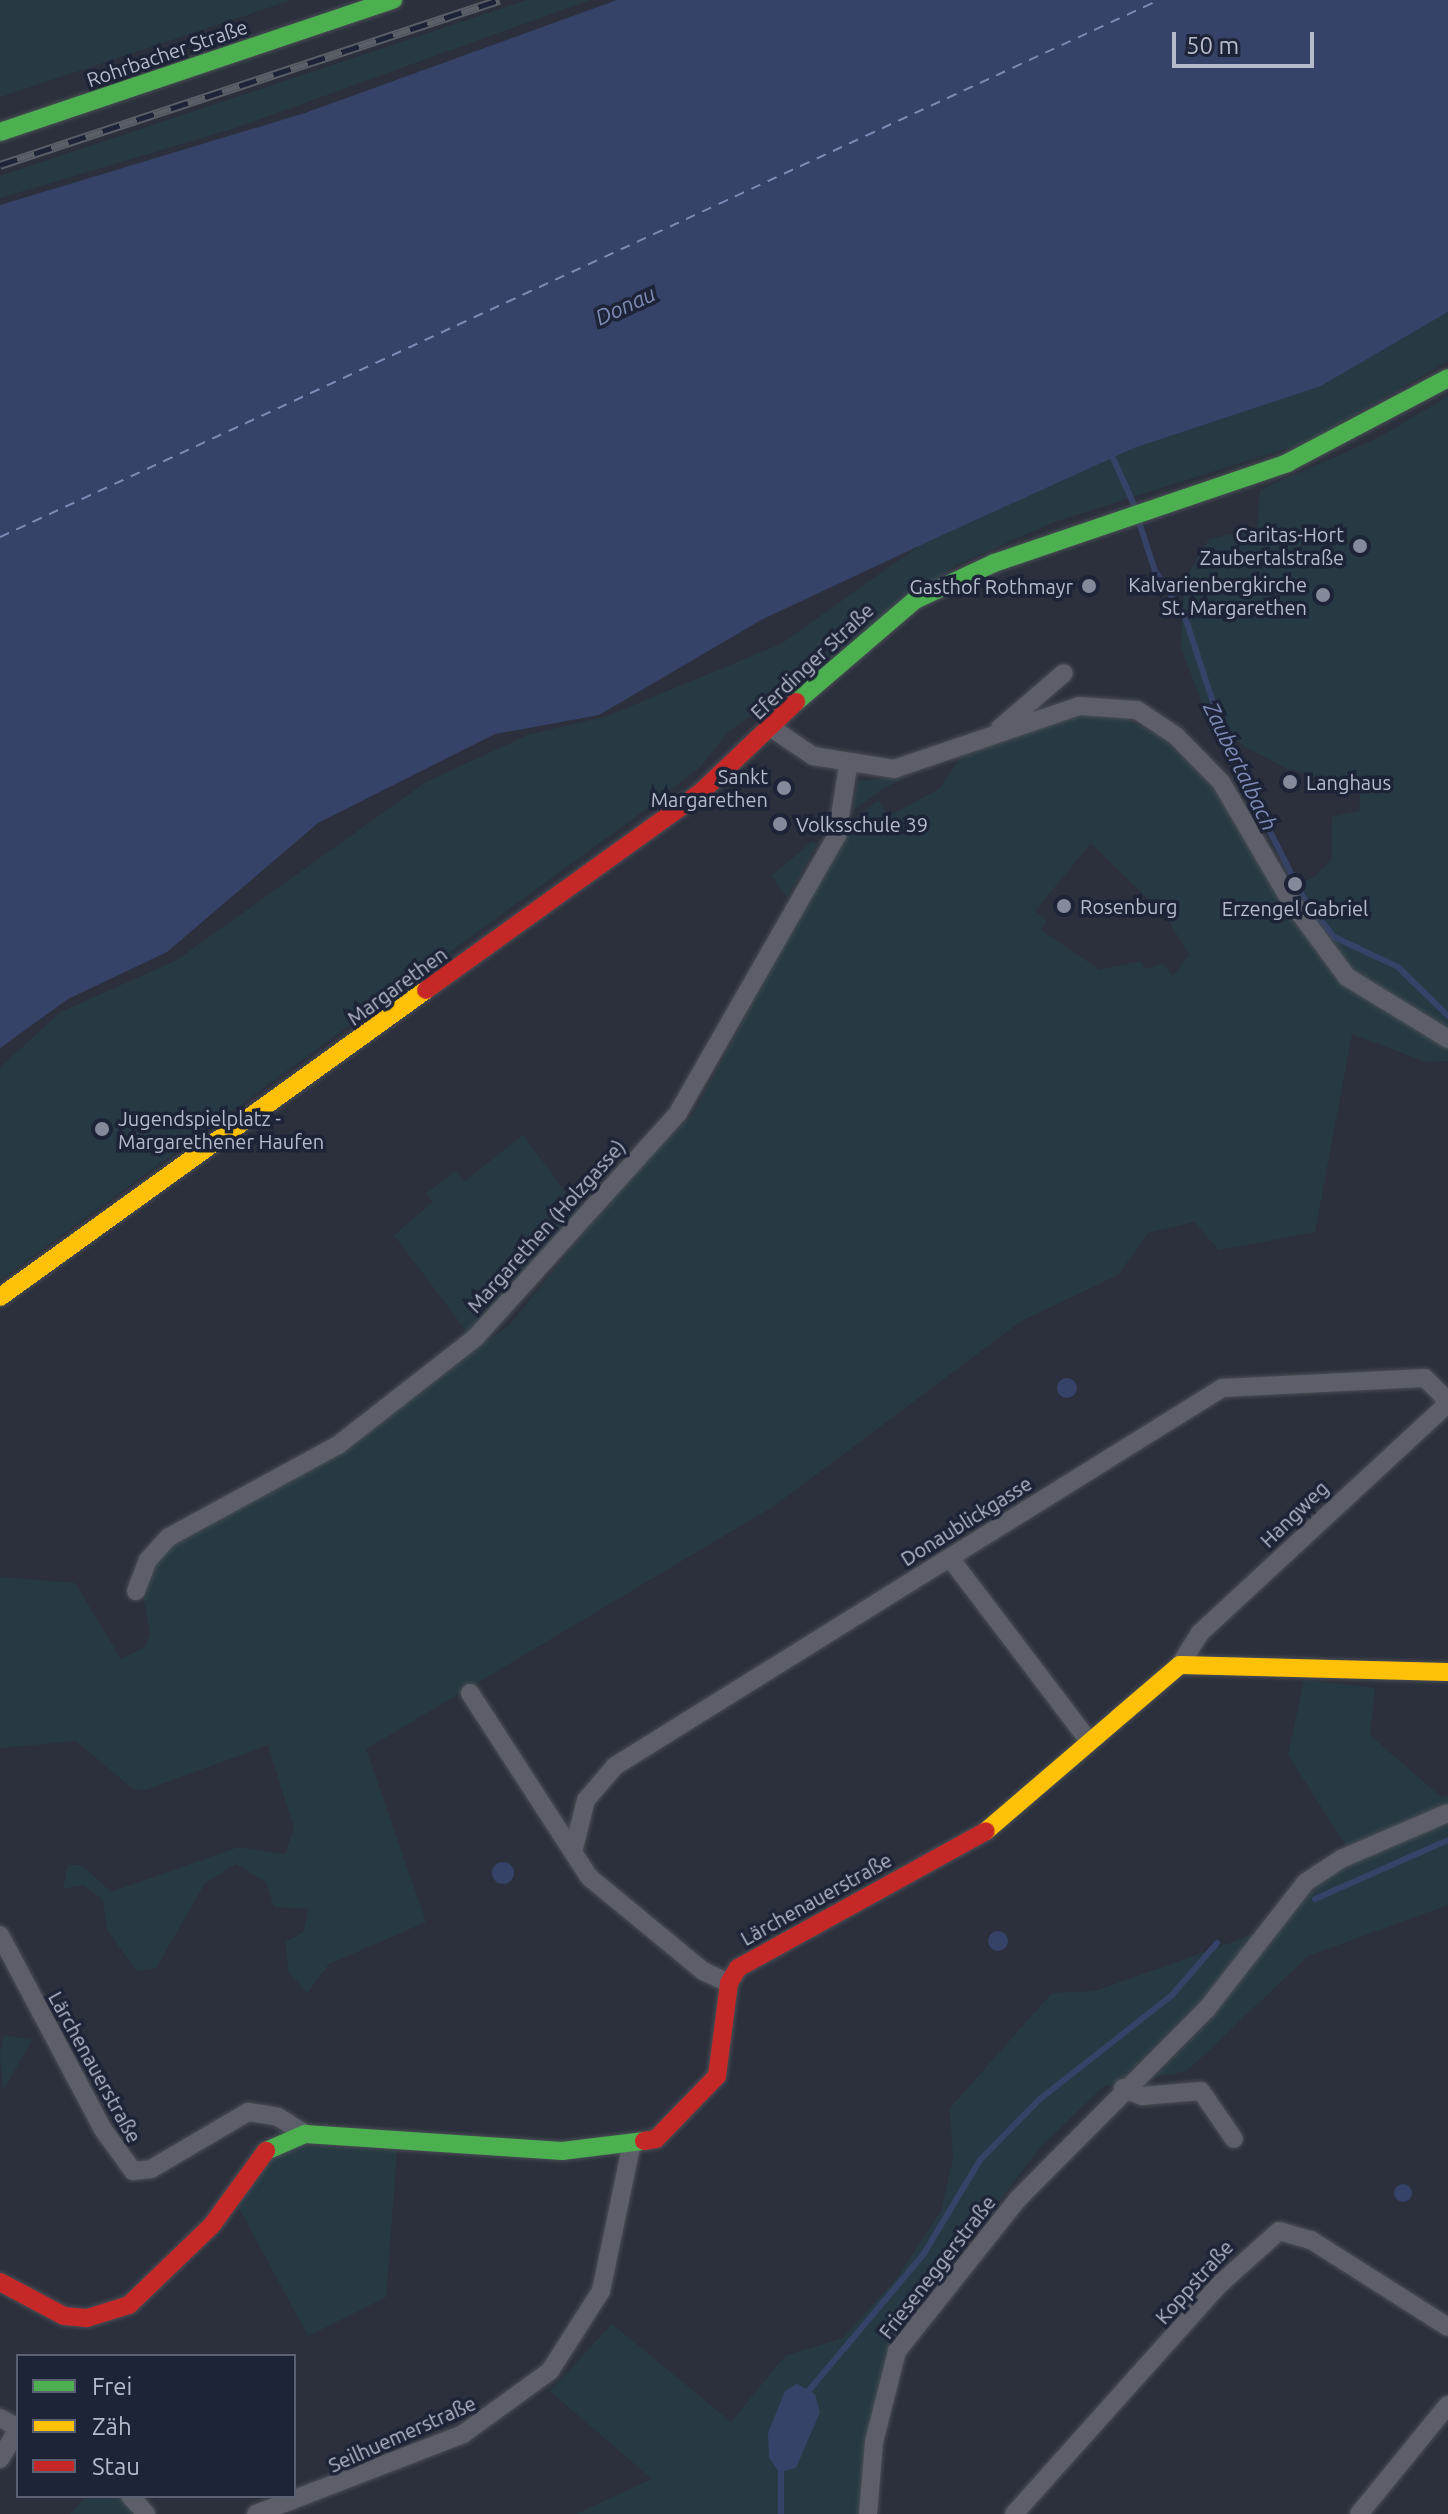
<!DOCTYPE html>
<meta charset="utf-8">
<style>
body{margin:0}
#map{position:relative;width:1448px;height:2514px;overflow:hidden;background:#2b303c;font-family:Ubuntu,sans-serif}
div>[style]{position:absolute}
.green>*{inset:0;background:#273a43}
.water>*{inset:0;background:#364267}
.round{border-radius:50%}
.stream>*{height:6px;margin:-3px;padding:0 3px;transform-origin:3px;border-radius:3px;background:#364267}
.ferry>*{height:2px;margin-top:-1px;transform-origin:0;background:repeating-linear-gradient(90deg,#7c8bb5 0 10px,transparent 0 18px)}
.roads{filter:drop-shadow(0 0 2px #494d55) drop-shadow(0 0 2px #494d55)}
.street>*{height:18px;margin:-9px;padding:0 9px;transform-origin:9px;border-radius:9px;background:#5c5f69}
.fast>*{height:18px;margin:-9px;padding:0 9px;transform-origin:9px;border-radius:9px;background:#4caf50}
.slow>*{height:18px;margin:-9px;padding:0 9px;transform-origin:9px;border-radius:9px;background:#ffc107}
.jam>*{height:18px;margin:-9px;padding:0 9px;transform-origin:9px;border-radius:9px;background:#c62828}
.rail>*{height:9px;margin-top:-4.5px;transform-origin:0;background:repeating-linear-gradient(90deg,#1e2437 0 18px,#5a5e67 0 36px);box-sizing:border-box;border-block:2px solid #5a5e67}
.dots>*{width:22px;height:22px;translate:-50% -50%;box-sizing:border-box;border:4px solid #1e2437;border-radius:50%}
span{translate:-50% -50%;white-space:nowrap;text-align:center;line-height:1.15;-webkit-text-stroke:7px #1e2437;paint-order:stroke}
.street-label{font-size:20px;color:#b6bbcc}
.poi-label{font-size:20px;color:#b6bbcc}
.right{translate:-100% -50%;text-align:right}
.left{translate:0 -50%;text-align:left}
.water-label{font-size:22px;color:#7c8bb5;font-style:italic}
.legend{position:absolute;left:16px;top:2354px;width:280px;height:144px;box-sizing:border-box;background:#1e2437;border:2px solid #5b6073;margin:0;padding:10px 14px;list-style:none;font-size:24px;color:#b6bbcc}
.legend li{display:flex;align-items:center;gap:16px;height:40px}
.legend b{width:40px;border:2px solid #5b6073}
.scale{position:absolute;left:1172px;top:32px;width:142px;height:36px;box-sizing:border-box;border:4px solid #b6bbcc;border-top:0;padding-left:10px;font-size:24px;line-height:28px;white-space:nowrap;color:#b6bbcc;-webkit-text-stroke:6px #1e2437;paint-order:stroke}
</style>
<div id="map">
<div class="green">
<i style="clip-path:polygon(0 0,292px 0,0 97px)"></i>
<i style="clip-path:polygon(527px 0,590px 0,235px 128px,0 198px,0 176px)"></i>
<i style="clip-path:polygon(1448px 312px,1448px 361px,1307px 442px,1054px 522px,956px 565px,727px 733px,701px 766px,634px 818px,0 1280px,0 1068px,59px 1013px,177px 960px,426px 782px,528px 735px,607px 716px,781px 644px,919px 546px,1134px 448px,1321px 386px)"></i>
<i style="clip-path:polygon(evenodd,1448px 396px,1448px 1061px,1426px 1062px,1352px 1034px,1315px 1232px,1219px 1250px,1194px 1222px,1148px 1233px,1118px 1275px,1021px 1321px,774px 1506px,366px 1749px,426px 1922px,329px 1964px,307px 1993px,288px 1971px,286px 1942px,303px 1932px,309px 1909px,274px 1907px,266px 1882px,236px 1864px,205px 1883px,156px 1968px,136px 1971px,107px 1929px,103px 1900px,83px 1885px,63px 1889px,68px 1865px,82px 1865px,111px 1892px,239px 1847px,285px 1854px,294px 1828px,268px 1745px,145px 1790px,133px 1789px,76px 1741px,0 1748px,0 1577px,75px 1583px,121px 1659px,145px 1647px,150px 1634px,142px 1591px,160px 1550px,355px 1442px,510px 1324px,643px 1161px,693px 1114px,850px 824px,878px 800px,889px 816px,939px 789px,965px 751px,1084px 715px,1128px 719px,1168px 741px,1207px 779px,1272px 884px,1292px 887px,1314px 877px,1332px 859px,1332px 817px,1359px 811px,1361px 787px,1288px 769px,1245px 747px,1206px 713px,1181px 648px,1184px 581px,1209px 539px,1257px 529px,1260px 490px,1378px 438px,1448px 396px,1091px 843px,1167px 918px,1189px 955px,1173px 976px,1163px 964px,1145px 969px,1141px 961px,1100px 970px,1041px 930px,1047px 921px,1035px 911px,1091px 843px)"></i>
<i style="clip-path:polygon(907px 776px,881px 790px,852px 811px,858px 781px)"></i>
<i style="clip-path:polygon(813px 841px,817px 845px,787px 897px,771px 876px)"></i>
<i style="clip-path:polygon(523px 1135px,579px 1210px,470px 1336px,394px 1235px,433px 1202px,426px 1194px,455px 1171px,464px 1182px)"></i>
<i style="clip-path:polygon(1304px 1680px,1375px 1688px,1370px 1735px,1441px 1797px,1448px 1795px,1448px 1905px,1308px 1956px,1187px 2071px,1104px 2086px,1042px 2145px,893px 2339px,876px 2396px,860px 2514px,576px 2514px,652px 2479px,550px 2391px,612px 2324px,731px 2422px,785px 2356px,843px 2338px,897px 2278px,941px 2211px,953px 2159px,950px 2108px,1052px 1993px,1095px 1991px,1233px 1942px,1281px 1922px,1317px 1887px,1347px 1847px,1288px 1755px)"></i>
<i style="clip-path:polygon(4px 2035px,32px 2040px,3px 2091px,0 2054px)"></i>
<i style="clip-path:polygon(299px 2144px,397px 2151px,386px 2297px,308px 2336px,238px 2206px,266px 2162px)"></i>
<i style="clip-path:polygon(86px 2496px,125px 2496px,141px 2514px,70px 2514px)"></i>
</div>
<div class="water">
<i style="clip-path:polygon(617px 0,1448px 0,1448px 312px,1321px 386px,1134px 448px,934px 539px,763px 619px,599px 715px,495px 734px,318px 823px,167px 952px,68px 999px,0 1048px,0 205px,305px 113px)"></i>
<i class="round" style="left:1057px;top:1378px;width:20px;height:20px"></i>
<i class="round" style="left:492px;top:1862px;width:22px;height:22px"></i>
<i class="round" style="left:988px;top:1931px;width:20px;height:20px"></i>
<i class="round" style="left:1394px;top:2184px;width:18px;height:18px"></i>
<i style="clip-path:polygon(797px 2384px,815px 2394px,820px 2412px,796px 2468px,779px 2472px,769px 2458px,768px 2433px,785px 2391px)"></i>
</div>
<div class="stream">
<i style="left:1113px;top:458px;width:54px;rotate:65.8deg"></i>
<i style="left:1139px;top:522px;width:52px;rotate:71.9deg"></i>
<i style="left:1155px;top:571px;width:55px;rotate:56.9deg"></i>
<i style="left:1185px;top:617px;width:138px;rotate:71.8deg"></i>
<i style="left:1228px;top:748px;width:167px;rotate:63.3deg"></i>
<i style="left:1303px;top:897px;width:51px;rotate:52.2deg"></i>
<i style="left:1334px;top:937px;width:71px;rotate:25.1deg"></i>
<i style="left:1398px;top:967px;width:70px;rotate:44.4deg"></i>
<i style="left:1315px;top:1899px;width:145px;rotate:-23.9deg"></i>
<i style="left:805px;top:2395px;width:183px;rotate:-49.9deg"></i>
<i style="left:923px;top:2255px;width:111px;rotate:-59deg"></i>
<i style="left:980px;top:2160px;width:86px;rotate:-45.5deg"></i>
<i style="left:1040px;top:2099px;width:168px;rotate:-38.2deg"></i>
<i style="left:1172px;top:1995px;width:69px;rotate:-49.1deg"></i>
<i style="left:781px;top:2466px;width:48px;rotate:90deg"></i>
</div>
<div class="ferry">
<i style="left:0;top:537px;width:1277px;rotate:-24.86deg"></i>
</div>
<div class="roads">
<div class="street">
<i style="left:1000px;top:728px;width:84px;rotate:-40.7deg"></i>
<i style="left:773px;top:729px;width:48px;rotate:34deg"></i>
<i style="left:813px;top:756px;width:82px;rotate:9.1deg"></i>
<i style="left:894px;top:769px;width:195px;rotate:-18.8deg"></i>
<i style="left:1079px;top:706px;width:58px;rotate:3.9deg"></i>
<i style="left:1137px;top:710px;width:47px;rotate:33.7deg"></i>
<i style="left:1176px;top:736px;width:64px;rotate:45.6deg"></i>
<i style="left:1221px;top:782px;width:137px;rotate:59.7deg"></i>
<i style="left:1290px;top:900px;width:96px;rotate:53.5deg"></i>
<i style="left:1347px;top:977px;width:119px;rotate:31.5deg"></i>
<i style="left:950px;top:1558px;width:230px;rotate:52.8deg"></i>
<i style="left:136px;top:1591px;width:33px;rotate:-69deg"></i>
<i style="left:148px;top:1560px;width:31px;rotate:-48deg"></i>
<i style="left:169px;top:1537px;width:192px;rotate:-28.6deg"></i>
<i style="left:338px;top:1445px;width:174px;rotate:-38deg"></i>
<i style="left:475px;top:1338px;width:303px;rotate:-47.9deg"></i>
<i style="left:678px;top:1113px;width:320px;rotate:-60.2deg"></i>
<i style="left:837px;top:835px;width:70px;rotate:-80.9deg"></i>
<i style="left:1180px;top:1665px;width:38px;rotate:-58deg"></i>
<i style="left:1200px;top:1633px;width:338px;rotate:-42.8deg"></i>
<i style="left:470px;top:1693px;width:219px;rotate:57.1deg"></i>
<i style="left:589px;top:1877px;width:148px;rotate:39.5deg"></i>
<i style="left:703px;top:1971px;width:29px;rotate:25deg"></i>
<i style="left:573px;top:1852px;width:54px;rotate:-76deg"></i>
<i style="left:586px;top:1800px;width:45px;rotate:-49.5deg"></i>
<i style="left:615px;top:1766px;width:715px;rotate:-31.91deg"></i>
<i style="left:1222px;top:1388px;width:203px;rotate:-2.8deg"></i>
<i style="left:1425px;top:1378px;width:33px;rotate:45deg"></i>
<i style="left:0;top:1935px;width:218px;rotate:62.1deg"></i>
<i style="left:102px;top:2128px;width:53px;rotate:54.2deg"></i>
<i style="left:133px;top:2171px;width:18px;rotate:-6deg"></i>
<i style="left:151px;top:2169px;width:113px;rotate:-30.4deg"></i>
<i style="left:248px;top:2112px;width:30px;rotate:9deg"></i>
<i style="left:278px;top:2117px;width:32px;rotate:32deg"></i>
<i style="left:1123px;top:2088px;width:21px;rotate:23deg"></i>
<i style="left:1142px;top:2096px;width:59px;rotate:-4.8deg"></i>
<i style="left:1201px;top:2091px;width:58px;rotate:55.5deg"></i>
<i style="left:0;top:2418px;width:21px;rotate:29deg"></i>
<i style="left:0;top:2459px;width:35px;rotate:-59deg"></i>
<i style="left:130px;top:2496px;width:24px;rotate:48deg"></i>
<i style="left:256px;top:2514px;width:222px;rotate:-21.1deg"></i>
<i style="left:463px;top:2434px;width:107px;rotate:-35.9deg"></i>
<i style="left:550px;top:2371px;width:95px;rotate:-57.5deg"></i>
<i style="left:601px;top:2291px;width:146px;rotate:-78.2deg"></i>
<i style="left:868px;top:2514px;width:72px;rotate:-85.2deg"></i>
<i style="left:874px;top:2442px;width:94px;rotate:-75.8deg"></i>
<i style="left:897px;top:2351px;width:194px;rotate:-51.5deg"></i>
<i style="left:1018px;top:2199px;width:267px;rotate:-45.2deg"></i>
<i style="left:1206px;top:2010px;width:162px;rotate:-52deg"></i>
<i style="left:1306px;top:1882px;width:42px;rotate:-33.3deg"></i>
<i style="left:1341px;top:1859px;width:116px;rotate:-23.3deg"></i>
<i style="left:1014px;top:2514px;width:309px;rotate:-48.2deg"></i>
<i style="left:1220px;top:2284px;width:79px;rotate:-41.9deg"></i>
<i style="left:1279px;top:2231px;width:33px;rotate:16deg"></i>
<i style="left:1311px;top:2240px;width:162px;rotate:32.4deg"></i>
<i style="left:1359px;top:2514px;width:141px;rotate:-50.8deg"></i>
</div>
<div class="fast">
<i style="left:0;top:132px;width:415px;rotate:-18.6deg"></i>
<i style="left:796px;top:702px;width:157px;rotate:-40.6deg"></i>
<i style="left:915px;top:600px;width:87px;rotate:-25.1deg"></i>
<i style="left:994px;top:563px;width:310px;rotate:-18.8deg"></i>
<i style="left:1287px;top:463px;width:182px;rotate:-27.8deg"></i>
<i style="left:266px;top:2151px;width:43px;rotate:-23.6deg"></i>
<i style="left:305px;top:2134px;width:258px;rotate:3.8deg"></i>
<i style="left:562px;top:2151px;width:83px;rotate:-7deg"></i>
</div>
<div class="slow">
<i style="left:0;top:1297px;width:525px;rotate:-35.78deg"></i>
<i style="left:986px;top:1831px;width:255px;rotate:-40.6deg"></i>
<i style="left:1180px;top:1665px;width:268px;rotate:1.5deg"></i>
</div>
<div class="jam">
<i style="left:426px;top:990px;width:336px;rotate:-35.7deg"></i>
<i style="left:699px;top:794px;width:134px;rotate:-43.5deg"></i>
<i style="left:644px;top:2141px;width:12px;rotate:-9deg"></i>
<i style="left:656px;top:2139px;width:88px;rotate:-45.9deg"></i>
<i style="left:717px;top:2076px;width:94px;rotate:-82.6deg"></i>
<i style="left:729px;top:1983px;width:17px;rotate:-59deg"></i>
<i style="left:738px;top:1968px;width:283px;rotate:-28.9deg"></i>
<i style="left:0;top:2282px;width:72px;rotate:28deg"></i>
<i style="left:64px;top:2316px;width:23px;rotate:5deg"></i>
<i style="left:87px;top:2318px;width:44px;rotate:-17.2deg"></i>
<i style="left:129px;top:2305px;width:115px;rotate:-43.9deg"></i>
<i style="left:212px;top:2225px;width:92px;rotate:-53.9deg"></i>
</div>
</div>
<div class="rail">
<i style="left:0;top:165px;width:526px;rotate:-18.3deg"></i>
</div>
<div class="dots">
<i style="left:1360px;top:546px;background:#858a9a"></i>
<i style="left:1089px;top:586px;background:#858a9a"></i>
<i style="left:1323px;top:595px;background:#858a9a"></i>
<i style="left:1290px;top:782px;background:#858a9a"></i>
<i style="left:784px;top:788px;background:#858a9a"></i>
<i style="left:780px;top:824px;background:#858a9a"></i>
<i style="left:1295px;top:884px;background:#858a9a"></i>
<i style="left:1064px;top:906px;background:#858a9a"></i>
<i style="left:102px;top:1129px;background:#858a9a"></i>
</div>
<div class="street-label">
<span style="left:167px;top:53px;rotate:-19deg">Rohrbacher Straße</span>
<span style="left:812px;top:661px;rotate:-43deg">Eferdinger Straße</span>
<span style="left:397px;top:986px;rotate:-36deg">Margarethen</span>
<span style="left:546px;top:1226px;rotate:-48deg">Margarethen (Holzgasse)</span>
<span style="left:1294px;top:1514px;rotate:-44deg">Hangweg</span>
<span style="left:966px;top:1521px;rotate:-32deg">Donaublickgasse</span>
<span style="left:816px;top:1899px;rotate:-29deg">Lärchenauerstraße</span>
<span style="left:95px;top:2067px;rotate:61deg">Lärchenauerstraße</span>
<span style="left:937px;top:2267px;rotate:-52deg">Frieseneggerstraße</span>
<span style="left:1194px;top:2282px;rotate:-48deg">Koppstraße</span>
<span style="left:402px;top:2434px;rotate:-24deg">Seilhuemerstraße</span>
</div>
<div class="poi-label">
<span class="right" style="left:1344px;top:546px">Caritas-Hort<br>Zaubertalstraße</span>
<span class="right" style="left:1307px;top:596px">Kalvarienbergkirche<br>St. Margarethen</span>
<span class="right" style="left:1073px;top:586px">Gasthof Rothmayr</span>
<span class="right" style="left:768px;top:788px">Sankt<br>Margarethen</span>
<span class="left" style="left:1306px;top:782px">Langhaus</span>
<span class="left" style="left:796px;top:824px">Volksschule 39</span>
<span class="left" style="left:1080px;top:906px">Rosenburg</span>
<span style="left:1295px;top:908px">Erzengel Gabriel</span>
<span class="left" style="left:118px;top:1130px">Jugendspielplatz -<br>Margarethener Haufen</span>
</div>
<div class="water-label">
<span style="left:625px;top:305px;rotate:-25deg">Donau</span>
<span style="left:1241px;top:766px;rotate:64deg">Zaubertalbach</span>
</div>
<ul class="legend">
<li><b style="height:10px;background:#4caf50"></b>Frei</li>
<li><b style="height:10px;background:#ffc107"></b>Zäh</li>
<li><b style="height:10px;background:#c62828"></b>Stau</li>
</ul>
<div class="scale">50 m</div>
</div>
